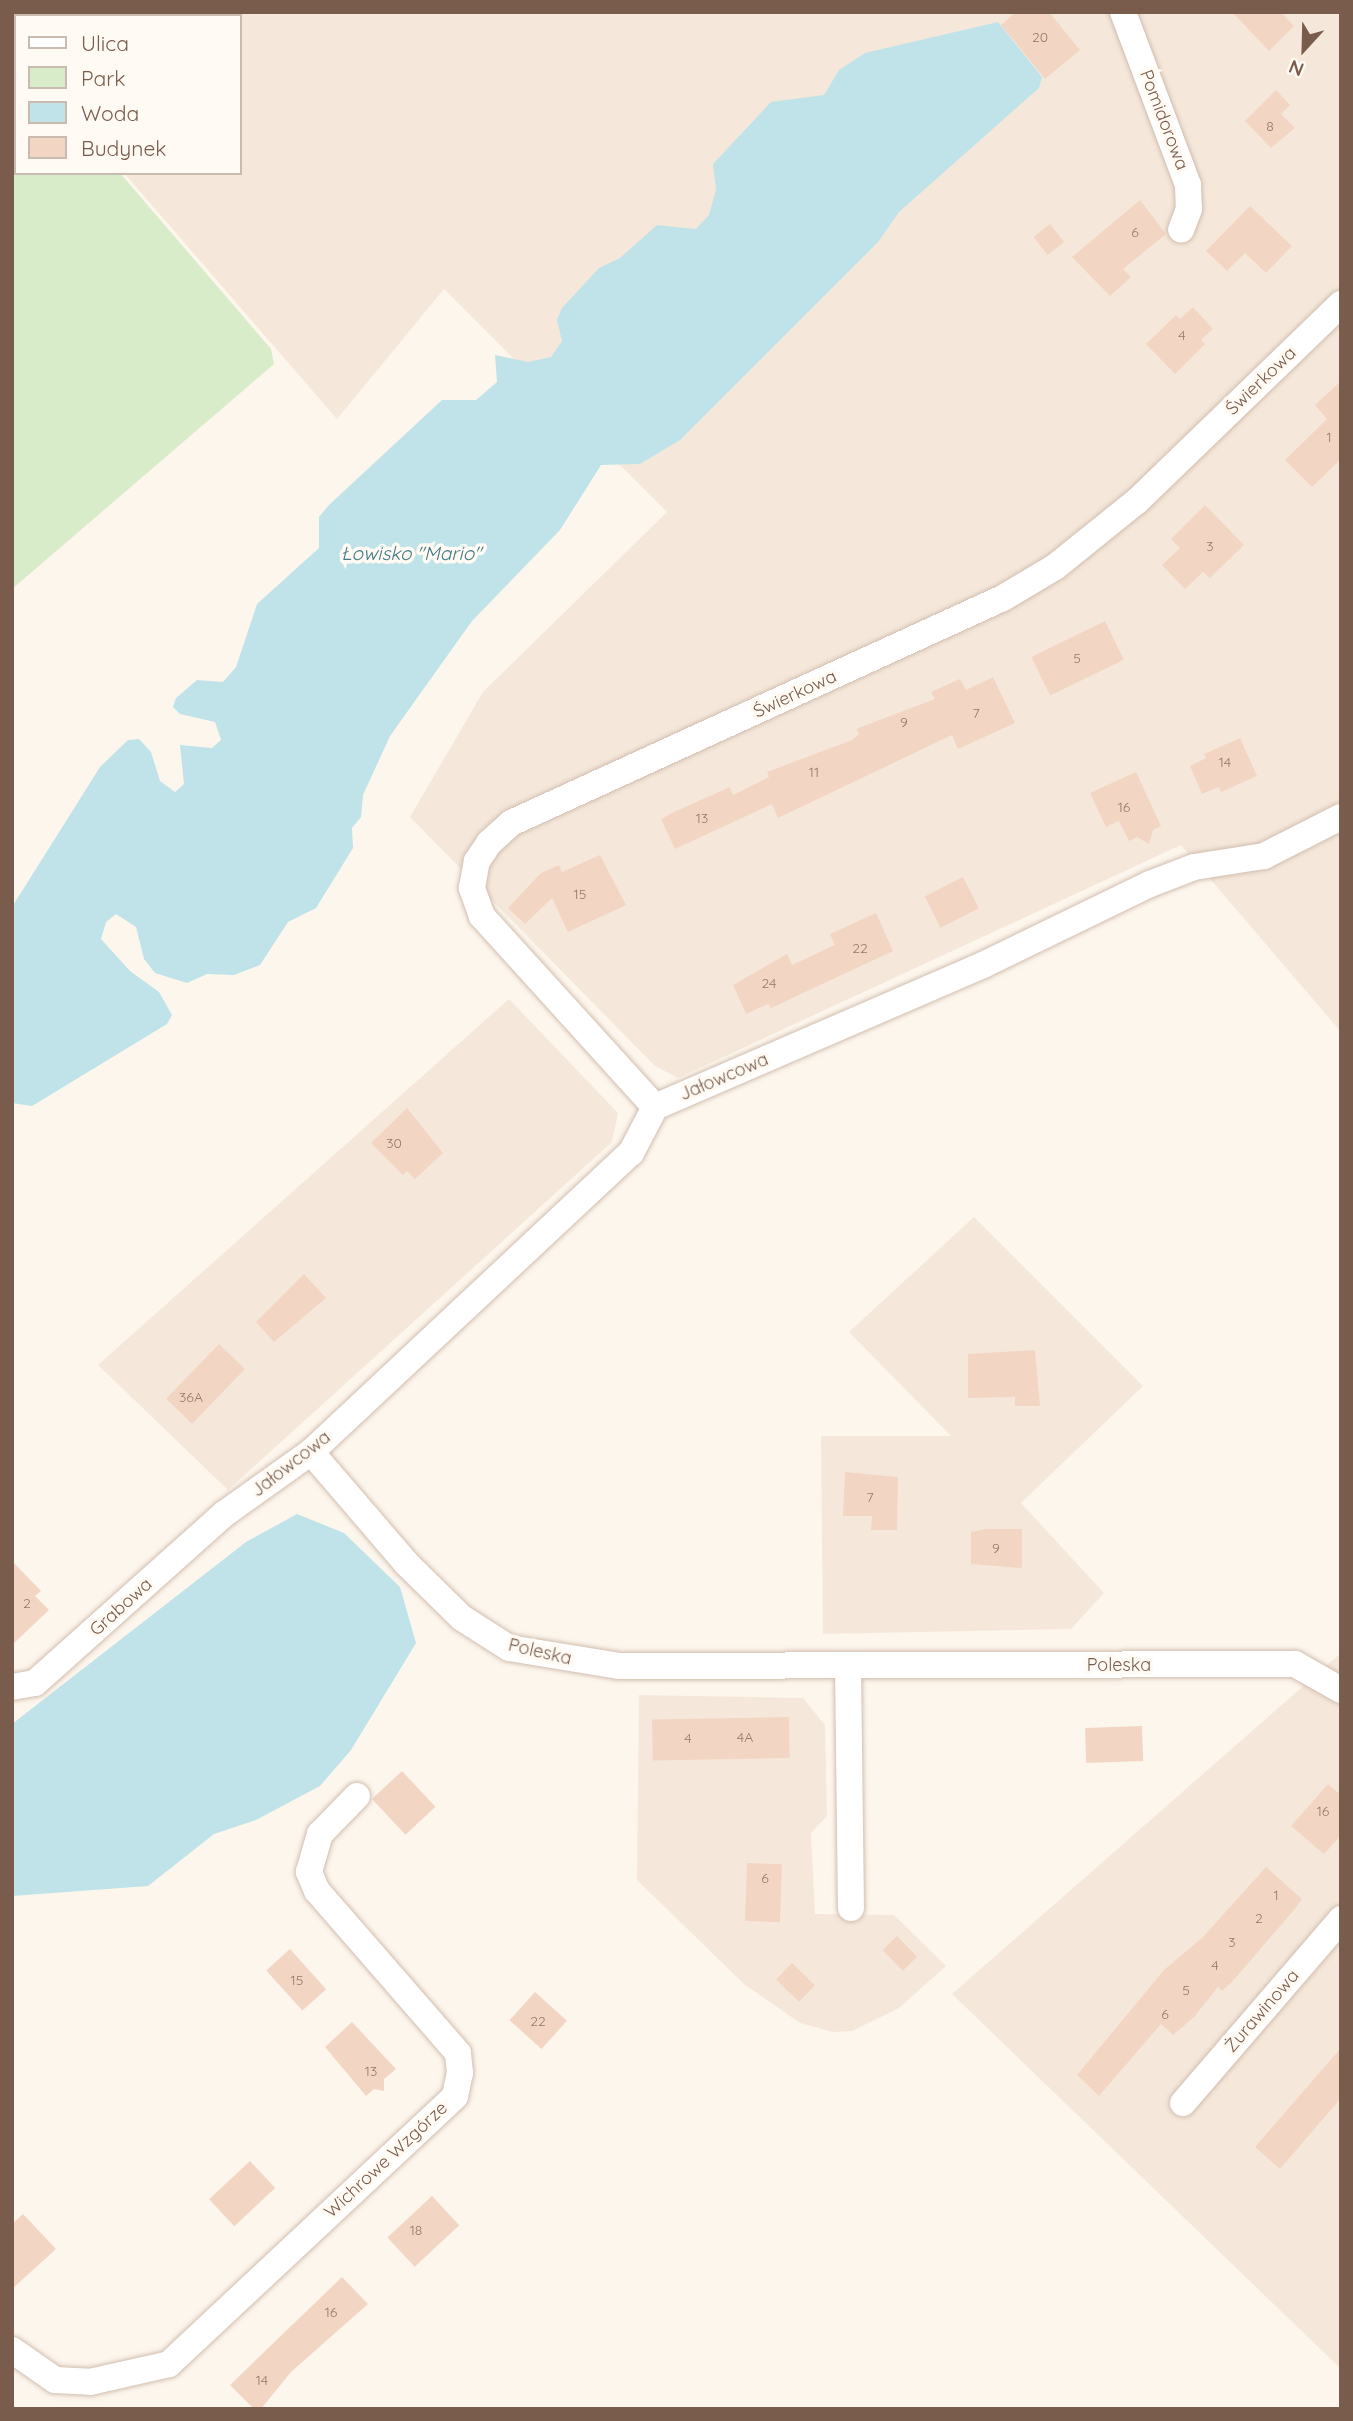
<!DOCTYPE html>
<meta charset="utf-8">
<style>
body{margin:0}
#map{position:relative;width:1353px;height:2421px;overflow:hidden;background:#fdf6ec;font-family:Quicksand,sans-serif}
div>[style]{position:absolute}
.residential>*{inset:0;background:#f5e8da}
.green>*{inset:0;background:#d8ecc9}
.water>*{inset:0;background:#bfe3e8}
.building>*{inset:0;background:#f3d5c3;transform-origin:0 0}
.roads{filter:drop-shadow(0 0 2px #d1beb0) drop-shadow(0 0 2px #d1beb0)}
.street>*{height:26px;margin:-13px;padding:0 13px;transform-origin:13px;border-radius:13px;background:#fff}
span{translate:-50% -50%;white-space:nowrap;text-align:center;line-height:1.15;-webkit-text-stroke:7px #fffaf3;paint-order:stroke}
.number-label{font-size:14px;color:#987a6a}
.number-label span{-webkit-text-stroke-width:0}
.street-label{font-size:18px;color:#7a5c4d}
.water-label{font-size:19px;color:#437c86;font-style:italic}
.frame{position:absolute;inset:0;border:14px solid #7a5c4d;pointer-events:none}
.legend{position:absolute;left:14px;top:14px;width:228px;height:161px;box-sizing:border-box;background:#fffaf3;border:2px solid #cabbb1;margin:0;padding:9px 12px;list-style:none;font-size:21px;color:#7a5c4d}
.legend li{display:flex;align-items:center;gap:14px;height:35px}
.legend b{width:35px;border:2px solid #cabbb1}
.north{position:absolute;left:1269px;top:14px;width:70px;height:70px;-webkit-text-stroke:5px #fffaf3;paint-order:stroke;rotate:202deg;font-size:19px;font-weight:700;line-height:28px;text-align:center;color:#7a5c4d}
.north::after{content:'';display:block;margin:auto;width:24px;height:32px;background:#7a5c4d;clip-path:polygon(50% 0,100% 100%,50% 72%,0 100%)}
</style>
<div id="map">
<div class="residential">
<i style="clip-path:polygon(17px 12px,1341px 12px,1341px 1032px,1181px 845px,678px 1078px,655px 1066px,410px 817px,483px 692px,667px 512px,444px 289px,337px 419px,124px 173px,240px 173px,240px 16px,16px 16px,16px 49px,12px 16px)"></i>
<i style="clip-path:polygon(509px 999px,618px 1113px,612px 1142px,228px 1490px,98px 1365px)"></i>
<i style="clip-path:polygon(974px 1217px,1143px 1386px,1021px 1503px,1104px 1593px,1071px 1629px,823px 1634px,821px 1436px,951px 1436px,849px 1332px)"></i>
<i style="clip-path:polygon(1341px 1653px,1341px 2369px,952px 1994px)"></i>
<i style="clip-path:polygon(639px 1695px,803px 1698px,825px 1725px,827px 1816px,811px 1833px,815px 1914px,894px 1915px,946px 1966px,899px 2008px,852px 2031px,833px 2032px,800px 2023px,744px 1984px,637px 1880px)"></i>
</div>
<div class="green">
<i style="clip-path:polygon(12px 48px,16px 173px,120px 173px,271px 349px,274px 364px,12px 589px)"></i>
</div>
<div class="water">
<i style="clip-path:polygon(998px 22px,1042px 77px,1039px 88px,899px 212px,878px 242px,680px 440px,640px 464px,601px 465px,560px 530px,472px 621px,390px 736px,363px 795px,361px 817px,352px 828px,353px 848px,316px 908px,288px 922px,260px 965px,234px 975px,207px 974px,187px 983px,155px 973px,144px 959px,136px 927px,116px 914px,106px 922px,101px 939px,130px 971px,159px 992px,172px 1015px,167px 1024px,32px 1106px,12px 1103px,12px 907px,100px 767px,128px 740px,139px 739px,151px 752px,160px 781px,175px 792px,184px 784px,180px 745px,212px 748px,221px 740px,215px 722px,180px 714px,173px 707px,176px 698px,197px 680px,223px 682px,236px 667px,257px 604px,319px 548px,319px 517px,329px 505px,442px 400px,476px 400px,497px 382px,495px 355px,528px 362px,551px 357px,562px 341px,557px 320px,562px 308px,599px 268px,620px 258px,657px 225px,696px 229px,709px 215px,716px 190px,713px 164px,771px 102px,824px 95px,839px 70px,865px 53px)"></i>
<i style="clip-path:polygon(297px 1514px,344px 1533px,400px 1587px,416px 1643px,351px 1750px,320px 1786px,256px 1820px,214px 1834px,148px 1886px,12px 1896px,12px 1724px,246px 1542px)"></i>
</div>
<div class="building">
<i style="clip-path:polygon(1016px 12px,1049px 12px,1080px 50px,1045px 79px,1001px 25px)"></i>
<i style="clip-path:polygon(1232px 12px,1281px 12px,1294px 26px,1269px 51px)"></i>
<i style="clip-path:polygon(1276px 90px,1290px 105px,1281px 114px,1295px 128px,1271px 148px,1245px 121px)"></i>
<i style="clip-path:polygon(1140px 200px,1166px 234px,1123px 269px,1131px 277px,1110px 296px,1072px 257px)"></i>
<i style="clip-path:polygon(1250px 206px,1292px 246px,1266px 273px,1245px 253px,1227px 271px,1206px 251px)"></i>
<i style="left:1050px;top:224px;width:23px;height:21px;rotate:52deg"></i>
<i style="clip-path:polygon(1193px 307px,1213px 329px,1201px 340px,1205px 344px,1175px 374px,1146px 344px,1176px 315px,1180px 319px)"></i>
<i style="clip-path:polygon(1341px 381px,1341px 459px,1312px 487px,1285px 460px,1327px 419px,1315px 405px)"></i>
<i style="clip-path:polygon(1205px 505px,1244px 545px,1210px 578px,1203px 572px,1185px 589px,1162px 565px,1180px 548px,1171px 539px)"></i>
<i style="left:1105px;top:621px;width:43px;height:82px;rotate:64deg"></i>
<i style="clip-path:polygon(993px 677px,1015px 723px,958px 749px,952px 735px,778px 818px,772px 804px,675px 849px,661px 819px,674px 812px,730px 787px,733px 795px,769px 777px,767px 772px,852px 740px,859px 734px,856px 729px,935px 699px,931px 692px,960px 679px,966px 690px)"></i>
<i style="clip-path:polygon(1240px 738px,1257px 776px,1221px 792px,1219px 787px,1202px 794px,1190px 766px,1206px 758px,1204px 754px)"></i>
<i style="clip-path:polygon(1136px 772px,1161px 826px,1153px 830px,1149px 844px,1137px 837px,1129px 841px,1119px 821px,1106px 827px,1090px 793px)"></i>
<i style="clip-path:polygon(600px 855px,626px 905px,568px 932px,552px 898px,525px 924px,508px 908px,541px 873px,559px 865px,562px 872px)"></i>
<i style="left:963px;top:877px;width:35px;height:43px;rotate:63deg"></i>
<i style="clip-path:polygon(876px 913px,893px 951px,771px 1008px,768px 1004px,746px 1014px,733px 985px,787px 954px,792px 965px,835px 945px,830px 934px)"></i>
<i style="clip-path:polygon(407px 1108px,443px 1153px,415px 1179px,407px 1171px,403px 1175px,371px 1143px)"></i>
<i style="clip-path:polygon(304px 1274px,326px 1298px,274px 1342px,256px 1322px)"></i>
<i style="left:219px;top:1344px;width:36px;height:76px;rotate:44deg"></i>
<i style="clip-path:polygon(1035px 1350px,1040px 1406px,1015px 1406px,1015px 1397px,968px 1398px,968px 1354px)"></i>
<i style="clip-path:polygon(845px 1472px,898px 1477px,897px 1530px,871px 1530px,872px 1516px,843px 1516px)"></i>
<i style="clip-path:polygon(986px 1529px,1022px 1529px,1022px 1568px,971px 1564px,971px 1532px)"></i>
<i style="clip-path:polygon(12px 1561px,41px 1591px,35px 1596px,49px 1610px,12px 1645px)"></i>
<i style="left:789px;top:1717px;width:41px;height:137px;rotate:89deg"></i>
<i style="left:1142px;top:1726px;width:35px;height:57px;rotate:88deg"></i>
<i style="left:402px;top:1771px;width:49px;height:41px;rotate:47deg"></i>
<i style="clip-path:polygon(1328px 1784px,1341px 1795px,1341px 1835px,1324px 1854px,1291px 1826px)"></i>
<i style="left:747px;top:1863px;width:35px;height:58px;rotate:2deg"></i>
<i style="clip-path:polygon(1266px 1867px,1302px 1899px,1294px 1910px,1232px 1982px,1222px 1991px,1218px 1987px,1194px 2017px,1173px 2035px,1161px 2024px,1099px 2096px,1077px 2075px,1164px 1970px,1203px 1937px)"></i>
<i style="left:897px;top:1936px;width:29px;height:20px;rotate:46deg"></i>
<i style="left:290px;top:1949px;width:54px;height:32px;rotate:48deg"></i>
<i style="left:792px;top:1963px;width:32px;height:23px;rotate:44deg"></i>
<i style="left:535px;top:1992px;width:43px;height:38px;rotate:42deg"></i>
<i style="clip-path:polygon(352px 2022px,396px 2069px,384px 2079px,384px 2091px,374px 2089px,366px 2096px,325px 2047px)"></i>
<i style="clip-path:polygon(1341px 2048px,1341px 2098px,1280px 2169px,1255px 2147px)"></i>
<i style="left:250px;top:2161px;width:37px;height:56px;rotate:47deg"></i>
<i style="left:432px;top:2196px;width:40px;height:61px;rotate:47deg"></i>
<i style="clip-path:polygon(23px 2214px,56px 2249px,12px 2289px,12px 2224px)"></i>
<i style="clip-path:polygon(342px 2277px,368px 2304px,291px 2372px,261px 2409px,254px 2409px,230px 2385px)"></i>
</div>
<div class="roads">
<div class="street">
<i style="left:1123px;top:12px;width:185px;rotate:69.4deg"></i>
<i style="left:1188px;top:185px;width:24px;rotate:88deg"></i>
<i style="left:1189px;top:209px;width:22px;rotate:111deg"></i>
<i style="left:655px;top:1107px;width:258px;rotate:-132.2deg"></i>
<i style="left:482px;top:916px;width:30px;rotate:-110deg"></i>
<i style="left:472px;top:888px;width:27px;rotate:-80deg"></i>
<i style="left:477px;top:861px;width:22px;rotate:-56deg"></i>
<i style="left:489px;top:843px;width:30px;rotate:-42deg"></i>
<i style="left:511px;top:823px;width:541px;rotate:-24.58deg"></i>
<i style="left:1003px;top:598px;width:61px;rotate:-30.8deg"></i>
<i style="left:1055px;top:567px;width:105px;rotate:-38.8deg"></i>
<i style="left:1137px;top:501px;width:284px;rotate:-44deg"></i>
<i style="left:311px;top:1452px;width:146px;rotate:49.4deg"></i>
<i style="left:406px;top:1563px;width:78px;rotate:44.5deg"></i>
<i style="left:462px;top:1618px;width:56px;rotate:32.6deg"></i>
<i style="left:509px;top:1648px;width:111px;rotate:9.3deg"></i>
<i style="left:619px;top:1666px;width:676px;rotate:-0.17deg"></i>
<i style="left:1295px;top:1664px;width:53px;rotate:29.5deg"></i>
<i style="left:848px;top:1665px;width:243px;rotate:89.3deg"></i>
<i style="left:12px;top:1687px;width:23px;rotate:-10deg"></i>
<i style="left:35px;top:1683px;width:254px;rotate:-41.8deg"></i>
<i style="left:224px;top:1514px;width:107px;rotate:-35.5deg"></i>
<i style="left:311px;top:1452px;width:438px;rotate:-43.1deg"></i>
<i style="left:631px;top:1153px;width:52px;rotate:-62.4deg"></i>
<i style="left:655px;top:1107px;width:357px;rotate:-23.4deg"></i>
<i style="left:983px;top:965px;width:186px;rotate:-25.9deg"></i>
<i style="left:1150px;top:884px;width:47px;rotate:-21.1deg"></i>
<i style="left:1194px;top:867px;width:71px;rotate:-8.9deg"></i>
<i style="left:1264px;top:856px;width:86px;rotate:-26.9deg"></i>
<i style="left:1183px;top:2103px;width:243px;rotate:-49.3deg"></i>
<i style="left:12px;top:2350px;width:52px;rotate:34.9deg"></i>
<i style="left:55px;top:2380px;width:35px;rotate:3deg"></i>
<i style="left:90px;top:2382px;width:81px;rotate:-12.8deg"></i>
<i style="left:169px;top:2364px;width:392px;rotate:-43.1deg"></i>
<i style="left:455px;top:2096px;width:24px;rotate:-78deg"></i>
<i style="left:460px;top:2073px;width:20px;rotate:-96deg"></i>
<i style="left:458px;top:2053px;width:215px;rotate:-131deg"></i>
<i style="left:317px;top:1891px;width:21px;rotate:-113deg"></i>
<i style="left:309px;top:1872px;width:40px;rotate:-74deg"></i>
<i style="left:320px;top:1834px;width:53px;rotate:-45.8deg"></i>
</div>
</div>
<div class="number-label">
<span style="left:1040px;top:37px">20</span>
<span style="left:1270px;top:126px">8</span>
<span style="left:1135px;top:232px">6</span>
<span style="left:1182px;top:335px">4</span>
<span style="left:1329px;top:437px">1</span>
<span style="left:1210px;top:546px">3</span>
<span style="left:1077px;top:658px">5</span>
<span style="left:976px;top:713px">7</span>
<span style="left:904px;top:722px">9</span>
<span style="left:1225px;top:762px">14</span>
<span style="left:814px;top:772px">11</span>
<span style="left:1124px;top:807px">16</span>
<span style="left:702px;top:818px">13</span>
<span style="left:580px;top:894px">15</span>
<span style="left:860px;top:948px">22</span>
<span style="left:769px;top:983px">24</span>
<span style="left:394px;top:1143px">30</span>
<span style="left:191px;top:1397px">36A</span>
<span style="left:870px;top:1497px">7</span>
<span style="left:996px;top:1548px">9</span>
<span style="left:27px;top:1603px">2</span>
<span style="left:745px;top:1737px">4A</span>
<span style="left:688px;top:1738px">4</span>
<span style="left:1323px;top:1811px">16</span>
<span style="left:765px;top:1878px">6</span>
<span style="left:1276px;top:1895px">1</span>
<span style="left:1259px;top:1918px">2</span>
<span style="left:1232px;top:1942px">3</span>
<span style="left:1215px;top:1965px">4</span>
<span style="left:297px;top:1980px">15</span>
<span style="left:1186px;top:1990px">5</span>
<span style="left:1165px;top:2014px">6</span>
<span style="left:538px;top:2021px">22</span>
<span style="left:371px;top:2071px">13</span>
<span style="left:416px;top:2230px">18</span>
<span style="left:331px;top:2312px">16</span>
<span style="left:262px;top:2380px">14</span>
</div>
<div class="street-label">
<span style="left:1164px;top:120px;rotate:69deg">Pomidorowa</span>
<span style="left:1261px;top:381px;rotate:-44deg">Świerkowa</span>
<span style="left:795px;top:694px;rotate:-25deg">Świerkowa</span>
<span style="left:724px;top:1077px;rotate:-23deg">Jałowcowa</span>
<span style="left:291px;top:1464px;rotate:-38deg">Jałowcowa</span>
<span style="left:121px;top:1607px;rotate:-42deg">Grabowa</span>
<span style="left:540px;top:1652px;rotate:13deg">Poleska</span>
<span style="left:1119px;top:1665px">Poleska</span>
<span style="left:1262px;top:2011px;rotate:-49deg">Żurawinowa</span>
<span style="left:386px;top:2160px;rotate:-43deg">Wichrowe Wzgórze</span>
</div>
<div class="water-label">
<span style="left:411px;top:554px">Łowisko "Mario"</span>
</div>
<div class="frame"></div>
<ul class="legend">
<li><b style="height:9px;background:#fff"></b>Ulica</li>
<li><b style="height:19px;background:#d8ecc9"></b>Park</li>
<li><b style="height:19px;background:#bfe3e8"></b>Woda</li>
<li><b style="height:19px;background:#f3d5c3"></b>Budynek</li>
</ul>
<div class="north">N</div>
</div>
